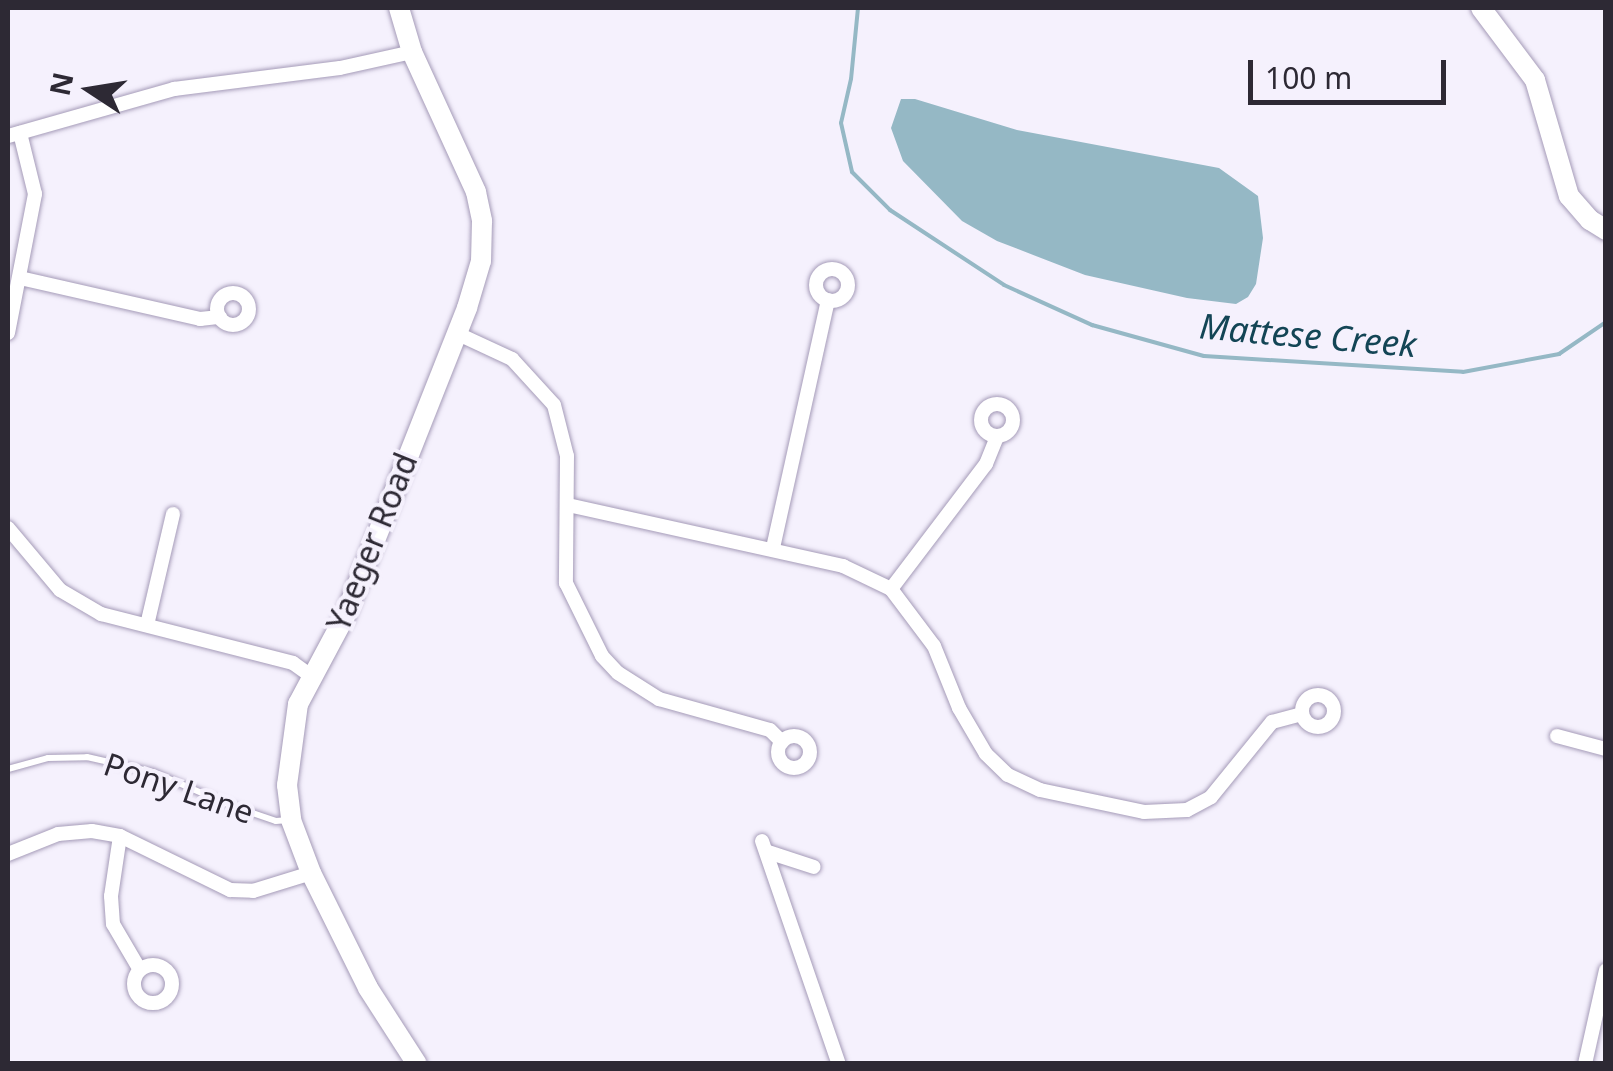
<!DOCTYPE html>
<style>
body{margin:0}
#map{position:relative;width:1613px;height:1071px;overflow:hidden;background:#f5f1fd;font-family:"Noto Sans",sans-serif}
div>[style]{position:absolute}
.water>*{inset:0;background:#95b8c5}
.stream>*{height:4px;margin:-2px;padding:0 2px;transform-origin:2px;border-radius:2px;background:#95b8c5}
.roads{filter:drop-shadow(0 0 2px #a59bb8) drop-shadow(0 0 2px #a59bb8)}
.lane>*{height:6px;margin:-3px;padding:0 3px;transform-origin:3px;border-radius:3px;background:#fff}
.street>*{height:14px;margin:-7px;padding:0 7px;transform-origin:7px;border-radius:7px;background:#fff}
.street>.ring{margin:-7px;padding:0;box-sizing:content-box;background:none;border:14px solid #fff;border-radius:50%}
.secondary>*{height:20px;margin:-10px;padding:0 10px;transform-origin:10px;border-radius:10px;background:#fff}
span{translate:-50% -50%;white-space:nowrap;text-align:center;line-height:1.15;-webkit-text-stroke:8px #f5f1fd;paint-order:stroke}
.street-label{font-size:32px;color:#2d2934}
.water-label{font-size:35px;color:#134555;font-style:italic}
.frame{position:absolute;inset:0;border:10px solid #2d2934;pointer-events:none}
.north{position:absolute;left:40px;top:40px;width:100px;height:100px;-webkit-text-stroke:8px #f5f1fd;paint-order:stroke;rotate:282deg;font-size:28px;font-weight:700;line-height:40px;text-align:center;color:#2d2934}
.north::after{content:'';display:block;margin:auto;width:35px;height:45px;background:#2d2934;clip-path:polygon(50% 0,100% 100%,50% 72%,0 100%)}
.scale{position:absolute;left:1248px;top:60px;width:198px;height:45px;box-sizing:border-box;border:5px solid #2d2934;border-top:0;padding-left:12px;font-size:30px;line-height:35px;white-space:nowrap;color:#2d2934;-webkit-text-stroke:8px #f5f1fd;paint-order:stroke}
</style>
<div id="map">
<div class="water">
<i style="clip-path:polygon(901px 99px,915px 99px,1017px 130px,1219px 168px,1258px 196px,1263px 238px,1256px 284px,1248px 297px,1236px 304px,1187px 298px,1085px 275px,997px 241px,962px 221px,903px 161px,891px 128px)"></i>
</div>
<div class="stream">
<i style="left:858px;top:8px;width:71px;rotate:95.6deg"></i>
<i style="left:851px;top:79px;width:45px;rotate:102.8deg"></i>
<i style="left:841px;top:123px;width:50px;rotate:77.3deg"></i>
<i style="left:852px;top:172px;width:54px;rotate:45deg"></i>
<i style="left:890px;top:210px;width:136px;rotate:33.3deg"></i>
<i style="left:1004px;top:285px;width:97px;rotate:24.4deg"></i>
<i style="left:1092px;top:325px;width:116px;rotate:15.5deg"></i>
<i style="left:1204px;top:356px;width:259px;rotate:3.5deg"></i>
<i style="left:1463px;top:372px;width:98px;rotate:-10.6deg"></i>
<i style="left:1559px;top:354px;width:57px;rotate:-34.2deg"></i>
</div>
<div class="roads">
<div class="lane">
<i style="left:8px;top:769px;width:41px;rotate:-15.4deg"></i>
<i style="left:48px;top:758px;width:39px;rotate:-1deg"></i>
<i style="left:87px;top:757px;width:68px;rotate:12.8deg"></i>
<i style="left:153px;top:772px;width:86px;rotate:23.3deg"></i>
<i style="left:232px;top:806px;width:46px;rotate:18.8deg"></i>
<i style="left:276px;top:821px;width:12px;rotate:-5deg"></i>
</div>
<div class="street">
<i style="left:8px;top:136px;width:173px;rotate:-15.8deg"></i>
<i style="left:174px;top:89px;width:167px;rotate:-7.2deg"></i>
<i style="left:340px;top:68px;width:74px;rotate:-12.5deg"></i>
<i class="ring" style="left:816px;top:269px;width:18px;height:18px"></i>
<i style="left:20px;top:278px;width:185px;rotate:12.8deg"></i>
<i style="left:200px;top:319px;width:20px;rotate:-6deg"></i>
<i class="ring" style="left:217px;top:293px;width:18px;height:18px"></i>
<i style="left:8px;top:333px;width:142px;rotate:-79deg"></i>
<i style="left:35px;top:194px;width:63px;rotate:-103.8deg"></i>
<i style="left:456px;top:333px;width:62px;rotate:24.9deg"></i>
<i style="left:512px;top:359px;width:62px;rotate:47.6deg"></i>
<i style="left:554px;top:405px;width:53px;rotate:75.7deg"></i>
<i style="left:567px;top:456px;width:127px;rotate:90.5deg"></i>
<i style="left:566px;top:583px;width:81px;rotate:63.7deg"></i>
<i style="left:602px;top:656px;width:23px;rotate:47deg"></i>
<i style="left:618px;top:673px;width:49px;rotate:32.4deg"></i>
<i style="left:659px;top:699px;width:115px;rotate:15.6deg"></i>
<i style="left:770px;top:730px;width:17px;rotate:45deg"></i>
<i class="ring" style="left:981px;top:404px;width:18px;height:18px"></i>
<i style="left:568px;top:505px;width:282px;rotate:12.5deg"></i>
<i style="left:843px;top:566px;width:53px;rotate:25.6deg"></i>
<i style="left:891px;top:589px;width:71px;rotate:53deg"></i>
<i style="left:934px;top:646px;width:67px;rotate:68deg"></i>
<i style="left:959px;top:708px;width:53px;rotate:59.6deg"></i>
<i style="left:986px;top:754px;width:30px;rotate:44deg"></i>
<i style="left:1008px;top:775px;width:35px;rotate:25deg"></i>
<i style="left:1040px;top:790px;width:106px;rotate:11.9deg"></i>
<i style="left:1144px;top:812px;width:43px;rotate:-2.7deg"></i>
<i style="left:1187px;top:810px;width:27px;rotate:-28deg"></i>
<i style="left:1211px;top:797px;width:97px;rotate:-50.9deg"></i>
<i style="left:1272px;top:722px;width:31px;rotate:-15deg"></i>
<i style="left:8px;top:528px;width:81px;rotate:50deg"></i>
<i style="left:60px;top:590px;width:48px;rotate:30.3deg"></i>
<i style="left:101px;top:614px;width:198px;rotate:14.3deg"></i>
<i style="left:293px;top:663px;width:22px;rotate:36deg"></i>
<i style="left:773px;top:548px;width:254px;rotate:-77.5deg"></i>
<i style="left:891px;top:589px;width:157px;rotate:-52.8deg"></i>
<i style="left:986px;top:464px;width:29px;rotate:-68deg"></i>
<i style="left:147px;top:625px;width:114px;rotate:-76.8deg"></i>
<i class="ring" style="left:1302px;top:695px;width:18px;height:18px"></i>
<i class="ring" style="left:778px;top:736px;width:18px;height:18px"></i>
<i style="left:1557px;top:736px;width:51px;rotate:14.9deg"></i>
<i style="left:120px;top:836px;width:61px;rotate:98.5deg"></i>
<i style="left:111px;top:896px;width:28px;rotate:86deg"></i>
<i style="left:113px;top:924px;width:53px;rotate:59.6deg"></i>
<i style="left:762px;top:841px;width:236px;rotate:71deg"></i>
<i style="left:768px;top:852px;width:48px;rotate:18.1deg"></i>
<i style="left:8px;top:854px;width:54px;rotate:-21.8deg"></i>
<i style="left:58px;top:834px;width:34px;rotate:-5deg"></i>
<i style="left:92px;top:831px;width:28px;rotate:10deg"></i>
<i style="left:120px;top:836px;width:123px;rotate:26.1deg"></i>
<i style="left:230px;top:890px;width:23px;rotate:2deg"></i>
<i style="left:253px;top:891px;width:61px;rotate:-17.2deg"></i>
<i class="ring" style="left:134px;top:965px;width:24px;height:24px"></i>
<i style="left:1585px;top:1064px;width:96px;rotate:-77.4deg"></i>
</div>
<div class="secondary">
<i style="left:399px;top:8px;width:46px;rotate:73.5deg"></i>
<i style="left:412px;top:52px;width:154px;rotate:65.4deg"></i>
<i style="left:476px;top:192px;width:30px;rotate:78deg"></i>
<i style="left:482px;top:221px;width:40px;rotate:91.4deg"></i>
<i style="left:481px;top:261px;width:49px;rotate:106.6deg"></i>
<i style="left:467px;top:308px;width:331px;rotate:111.6deg"></i>
<i style="left:345px;top:616px;width:100px;rotate:118.1deg"></i>
<i style="left:298px;top:704px;width:82px;rotate:97.7deg"></i>
<i style="left:287px;top:785px;width:35px;rotate:83deg"></i>
<i style="left:291px;top:820px;width:57px;rotate:69.3deg"></i>
<i style="left:311px;top:873px;width:128px;rotate:63.6deg"></i>
<i style="left:368px;top:988px;width:90px;rotate:57.2deg"></i>
<i style="left:1481px;top:8px;width:90px;rotate:53.1deg"></i>
<i style="left:1535px;top:80px;width:121px;rotate:73.7deg"></i>
<i style="left:1569px;top:196px;width:32px;rotate:49deg"></i>
<i style="left:1590px;top:220px;width:19px;rotate:32deg"></i>
</div>
</div>
<div class="street-label">
<span style="left:372px;top:542px;rotate:-68deg">Yaeger Road</span>
<span style="left:179px;top:788px;rotate:19deg">Pony Lane</span>
</div>
<div class="water-label">
<span style="left:1308px;top:335px;rotate:5deg">Mattese Creek</span>
</div>
<div class="frame"></div>
<div class="north">N</div>
<div class="scale">100 m</div>
</div>
